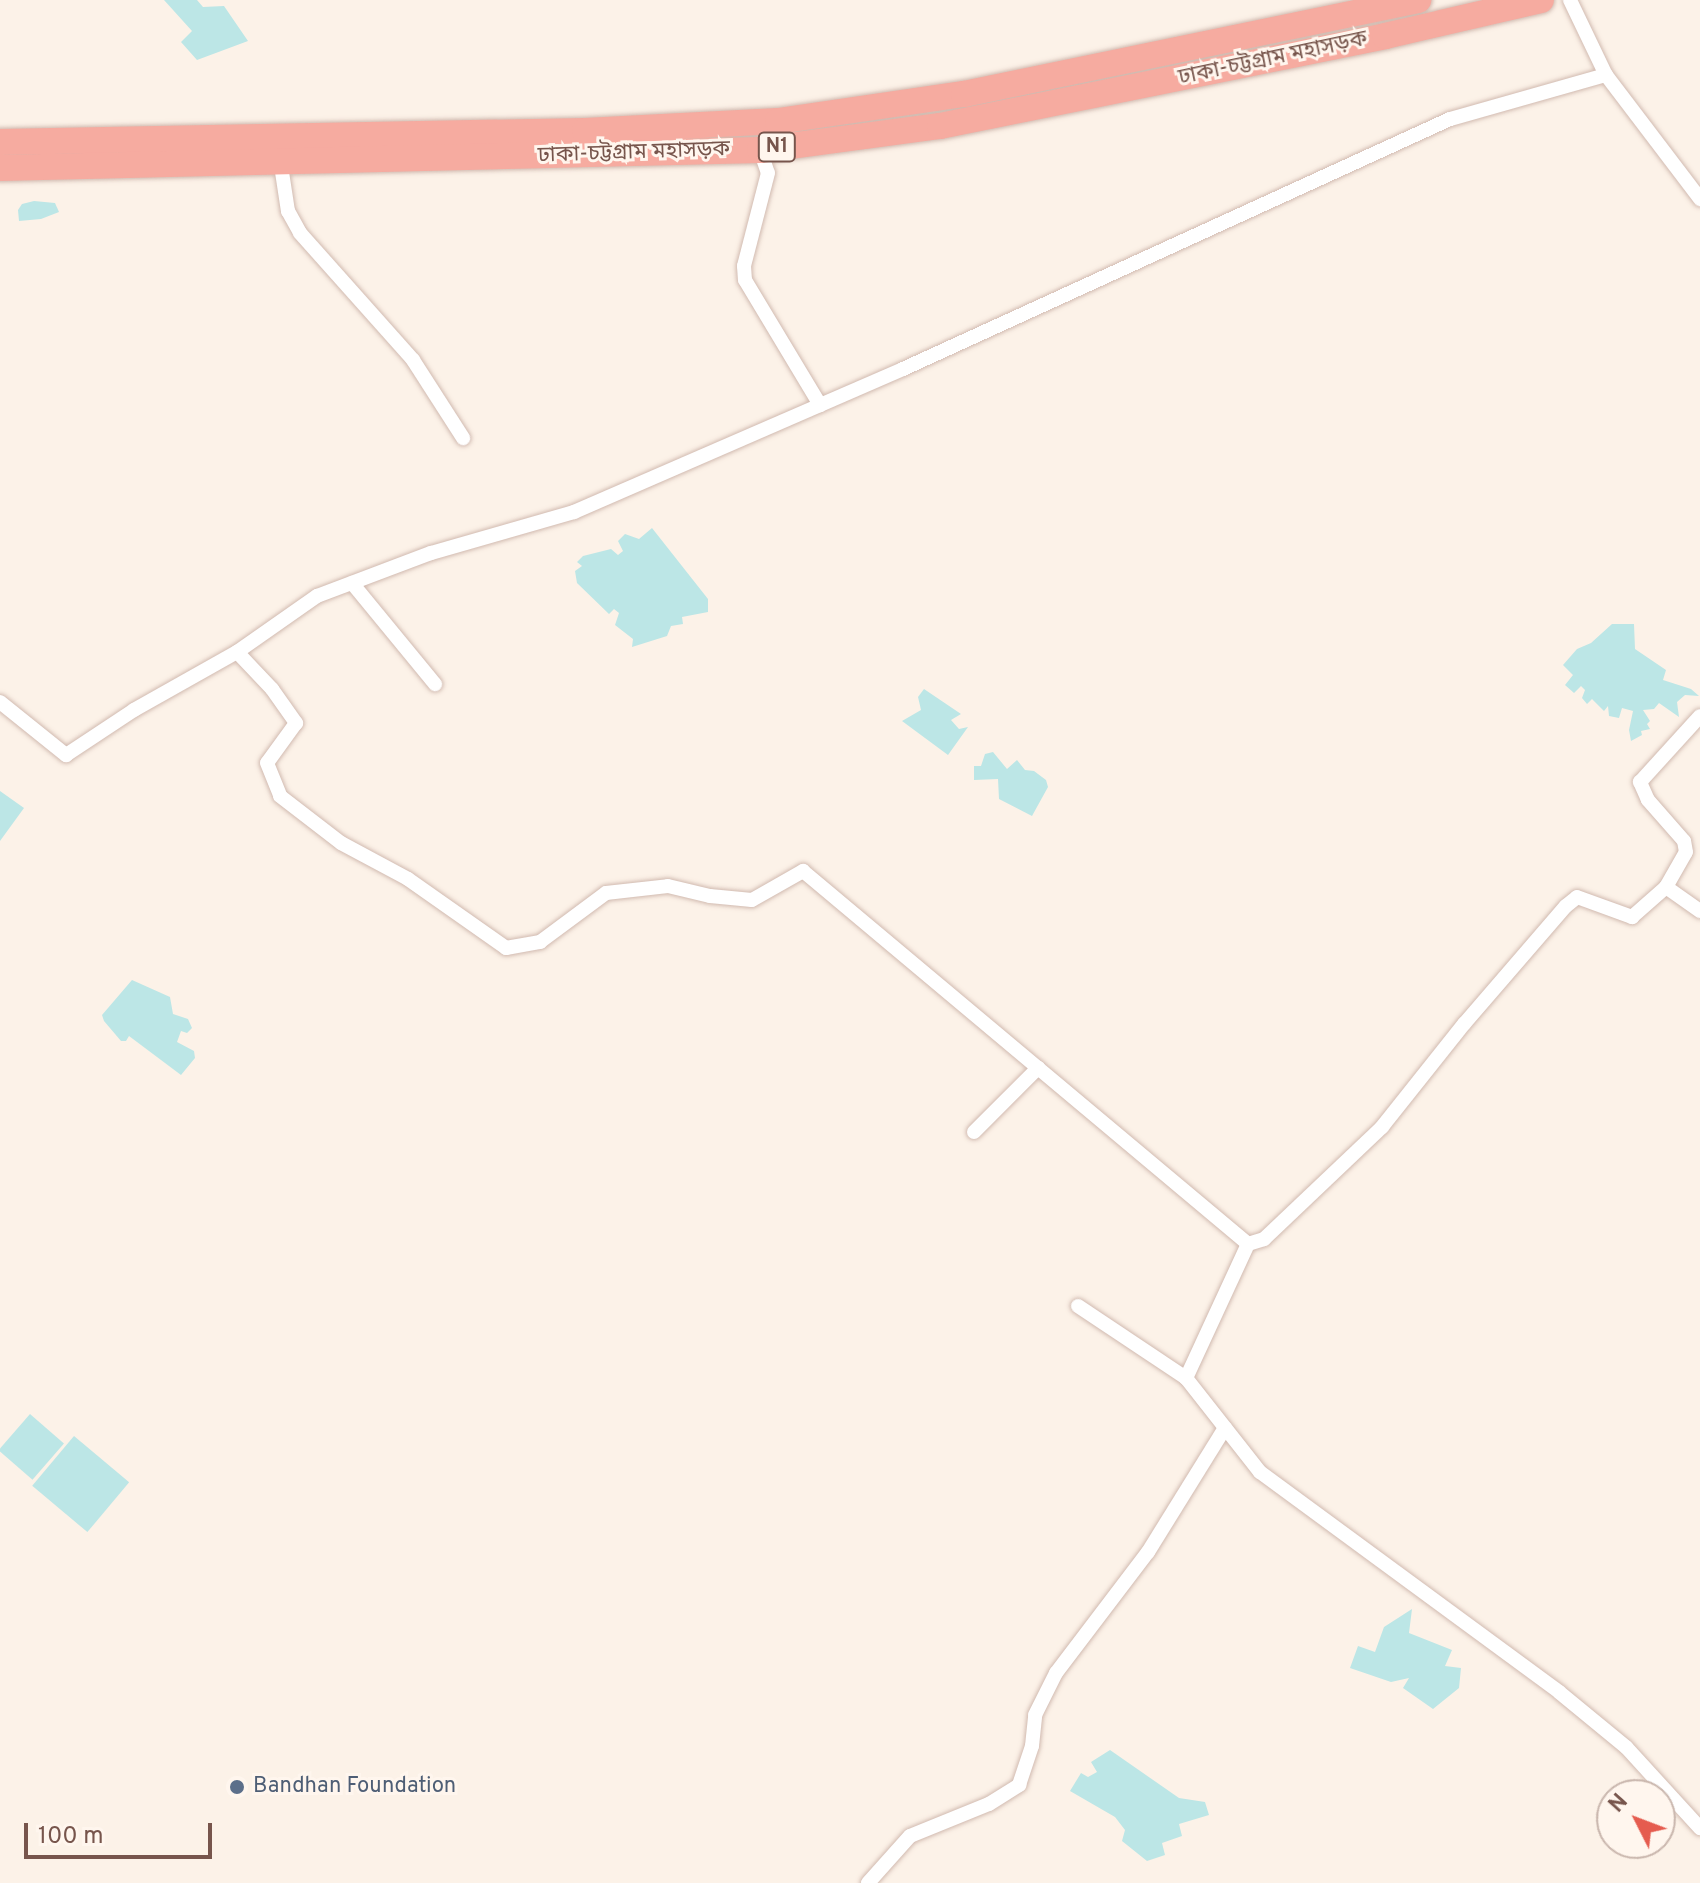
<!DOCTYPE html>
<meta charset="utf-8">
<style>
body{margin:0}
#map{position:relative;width:1700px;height:1883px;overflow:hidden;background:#fcf2e8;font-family:Overpass,"Noto Sans Bengali",sans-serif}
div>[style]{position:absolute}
.water>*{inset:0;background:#bce6e6;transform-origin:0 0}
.roads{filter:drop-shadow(0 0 2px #d1bab0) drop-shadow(0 0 2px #d1bab0)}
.street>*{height:14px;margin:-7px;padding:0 7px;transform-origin:7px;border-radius:7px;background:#fff}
.highway>*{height:26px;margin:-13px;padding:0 13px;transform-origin:13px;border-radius:13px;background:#f6aba0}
.dots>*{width:22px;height:22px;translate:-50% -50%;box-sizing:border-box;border:4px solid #fff6ee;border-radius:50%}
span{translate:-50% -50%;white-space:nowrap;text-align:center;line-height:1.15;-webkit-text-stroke:6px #fff6ee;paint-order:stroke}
.shield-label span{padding:2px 6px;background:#fff6ee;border:2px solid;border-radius:6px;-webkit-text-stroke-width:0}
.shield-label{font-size:20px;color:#77554c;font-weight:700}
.street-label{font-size:22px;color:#77554c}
.service-label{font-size:22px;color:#4e5e75}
.left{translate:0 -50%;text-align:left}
.north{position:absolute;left:1596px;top:1779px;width:80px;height:80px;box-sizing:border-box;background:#fff6ee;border:2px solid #c9b6ad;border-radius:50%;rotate:312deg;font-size:22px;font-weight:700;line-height:32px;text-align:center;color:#77554c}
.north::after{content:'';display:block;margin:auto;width:28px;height:36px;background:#e55c4f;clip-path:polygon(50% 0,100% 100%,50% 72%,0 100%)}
.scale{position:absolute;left:24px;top:1823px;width:188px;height:36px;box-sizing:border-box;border:4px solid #77554c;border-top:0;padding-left:10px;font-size:24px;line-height:28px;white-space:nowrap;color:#77554c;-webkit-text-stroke:6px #fff6ee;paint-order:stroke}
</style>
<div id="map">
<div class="water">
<i style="clip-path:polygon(164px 0,197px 0,203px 7px,224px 6px,248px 41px,197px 60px,181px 42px,192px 31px)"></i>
<i style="clip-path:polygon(34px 201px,55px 203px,59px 212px,41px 219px,19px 221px,18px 210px,22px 204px)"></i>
<i style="clip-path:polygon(652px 528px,708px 599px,708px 612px,682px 617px,683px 624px,671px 626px,667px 636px,632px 647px,633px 639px,615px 625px,619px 613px,614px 609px,609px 614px,577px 583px,575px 571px,582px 566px,577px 562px,583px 556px,611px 549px,618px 555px,623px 551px,618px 541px,625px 534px,639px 539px)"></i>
<i style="clip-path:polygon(1612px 624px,1634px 624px,1635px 649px,1666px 670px,1663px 680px,1691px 689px,1699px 696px,1685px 695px,1677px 702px,1679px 717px,1659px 703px,1654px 709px,1643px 710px,1650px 721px,1647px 724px,1650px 729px,1641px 731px,1642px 735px,1631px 741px,1629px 730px,1633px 711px,1622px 708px,1619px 718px,1609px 716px,1608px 706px,1604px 711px,1592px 699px,1587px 704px,1582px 698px,1585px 690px,1581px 686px,1574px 693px,1565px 685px,1573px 675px,1563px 665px,1577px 649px,1591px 643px)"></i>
<i style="clip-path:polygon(924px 689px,961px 714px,951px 720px,959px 729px,968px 727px,948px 755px,902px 721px,921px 710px,918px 697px)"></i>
<i style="clip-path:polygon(993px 752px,1007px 769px,1017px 760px,1025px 770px,1034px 771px,1046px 780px,1048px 787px,1032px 816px,999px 799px,998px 779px,974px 780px,974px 766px,981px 766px,985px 754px)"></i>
<i style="clip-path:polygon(0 791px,24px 808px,0 841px)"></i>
<i style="clip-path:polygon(132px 980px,170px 997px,173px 1014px,188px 1019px,192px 1028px,187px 1033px,181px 1031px,177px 1042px,194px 1051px,195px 1058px,181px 1075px,129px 1036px,126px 1041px,121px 1041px,104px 1021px,102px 1015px)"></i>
<i style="left:30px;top:1414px;width:45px;height:48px;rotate:41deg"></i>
<i style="left:74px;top:1436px;width:72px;height:65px;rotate:40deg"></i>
<i style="clip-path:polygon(1412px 1609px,1409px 1633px,1452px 1650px,1445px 1666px,1461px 1668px,1459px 1688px,1433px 1709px,1403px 1688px,1409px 1678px,1391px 1682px,1350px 1668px,1358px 1646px,1375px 1652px,1384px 1627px)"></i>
<i style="clip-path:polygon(1110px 1750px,1179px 1798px,1205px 1802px,1209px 1815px,1179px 1824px,1182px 1836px,1162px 1843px,1165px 1855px,1147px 1861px,1122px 1841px,1125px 1830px,1115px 1817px,1070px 1791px,1081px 1773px,1088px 1777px,1097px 1772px,1091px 1762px)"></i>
</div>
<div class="roads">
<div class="street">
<i style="left:1570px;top:0;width:83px;rotate:64.4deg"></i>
<i style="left:1606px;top:75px;width:156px;rotate:52.8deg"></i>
<i style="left:760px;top:150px;width:24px;rotate:71deg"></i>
<i style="left:768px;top:173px;width:96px;rotate:104.5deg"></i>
<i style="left:744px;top:266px;width:14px;rotate:86deg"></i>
<i style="left:745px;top:280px;width:146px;rotate:59deg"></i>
<i style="left:280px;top:159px;width:53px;rotate:81.3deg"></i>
<i style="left:288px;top:211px;width:25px;rotate:61deg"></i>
<i style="left:300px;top:233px;width:170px;rotate:48.3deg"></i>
<i style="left:413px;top:360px;width:93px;rotate:57.3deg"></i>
<i style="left:352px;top:583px;width:131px;rotate:50.6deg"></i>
<i style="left:237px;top:652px;width:51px;rotate:46.6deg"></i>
<i style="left:272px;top:689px;width:42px;rotate:54.8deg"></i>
<i style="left:296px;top:723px;width:49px;rotate:125.9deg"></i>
<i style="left:267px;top:763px;width:35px;rotate:68deg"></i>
<i style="left:280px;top:796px;width:77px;rotate:37.6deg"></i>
<i style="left:341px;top:843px;width:76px;rotate:28.2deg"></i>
<i style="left:408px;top:879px;width:120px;rotate:35.1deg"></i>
<i style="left:506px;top:948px;width:35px;rotate:-10deg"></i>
<i style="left:540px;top:942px;width:82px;rotate:-36.6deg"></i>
<i style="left:606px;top:893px;width:62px;rotate:-6.4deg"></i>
<i style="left:668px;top:886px;width:43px;rotate:13.4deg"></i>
<i style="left:710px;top:896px;width:42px;rotate:5.4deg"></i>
<i style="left:752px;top:900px;width:59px;rotate:-29.6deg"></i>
<i style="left:803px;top:871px;width:581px;rotate:39.97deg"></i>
<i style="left:1248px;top:1244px;width:148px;rotate:114.8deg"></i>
<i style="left:1186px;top:1378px;width:120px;rotate:51.8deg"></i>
<i style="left:1260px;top:1472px;width:371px;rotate:36.3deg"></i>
<i style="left:1559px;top:1692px;width:87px;rotate:39.4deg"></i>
<i style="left:1626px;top:1747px;width:110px;rotate:47.6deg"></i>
<i style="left:0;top:702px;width:85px;rotate:38.8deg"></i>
<i style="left:66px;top:755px;width:82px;rotate:-33.5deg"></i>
<i style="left:134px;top:710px;width:118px;rotate:-29.4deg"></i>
<i style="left:237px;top:652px;width:98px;rotate:-35deg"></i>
<i style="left:317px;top:596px;width:122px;rotate:-20.7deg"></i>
<i style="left:431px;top:553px;width:149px;rotate:-16deg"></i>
<i style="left:574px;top:512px;width:359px;rotate:-23.5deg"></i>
<i style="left:903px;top:369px;width:601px;rotate:-24.56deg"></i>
<i style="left:1450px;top:119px;width:162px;rotate:-15.8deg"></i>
<i style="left:1666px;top:887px;width:42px;rotate:35.2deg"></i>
<i style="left:974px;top:1132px;width:91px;rotate:-45deg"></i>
<i style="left:1248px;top:1244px;width:17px;rotate:-17deg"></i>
<i style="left:1264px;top:1239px;width:163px;rotate:-43.5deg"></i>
<i style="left:1382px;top:1127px;width:132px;rotate:-51.5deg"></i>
<i style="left:1464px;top:1024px;width:156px;rotate:-49.2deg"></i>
<i style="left:1566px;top:906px;width:14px;rotate:-39deg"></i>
<i style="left:1577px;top:897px;width:59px;rotate:20deg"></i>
<i style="left:1632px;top:917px;width:45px;rotate:-41.4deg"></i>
<i style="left:1666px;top:887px;width:40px;rotate:-60.3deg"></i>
<i style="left:1686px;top:852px;width:11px;rotate:-100deg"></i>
<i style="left:1684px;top:841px;width:55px;rotate:-131.3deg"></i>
<i style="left:1648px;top:800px;width:20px;rotate:-114deg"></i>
<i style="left:1640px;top:782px;width:89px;rotate:-47.7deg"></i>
<i style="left:1078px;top:1306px;width:130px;rotate:33.7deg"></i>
<i style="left:868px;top:1883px;width:63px;rotate:-48.2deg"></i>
<i style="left:910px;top:1836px;width:85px;rotate:-22.1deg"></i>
<i style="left:989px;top:1804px;width:36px;rotate:-32deg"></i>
<i style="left:1019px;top:1785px;width:41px;rotate:-71.6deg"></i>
<i style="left:1032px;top:1746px;width:31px;rotate:-84deg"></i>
<i style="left:1035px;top:1715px;width:47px;rotate:-63.4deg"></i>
<i style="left:1056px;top:1673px;width:152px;rotate:-52.8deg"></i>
<i style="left:1148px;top:1552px;width:146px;rotate:-58.2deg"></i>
</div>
<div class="highway">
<i style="left:0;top:142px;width:585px;rotate:-1.08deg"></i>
<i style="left:585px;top:131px;width:193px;rotate:-3deg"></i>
<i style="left:778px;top:121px;width:188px;rotate:-8.3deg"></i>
<i style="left:964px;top:94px;width:464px;rotate:-11.7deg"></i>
<i style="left:0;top:168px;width:760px;rotate:-1.36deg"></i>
<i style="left:760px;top:150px;width:182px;rotate:-7.6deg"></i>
<i style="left:940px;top:126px;width:454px;rotate:-11.4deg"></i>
<i style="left:1385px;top:36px;width:160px;rotate:-13deg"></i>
</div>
</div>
<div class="dots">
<i style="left:237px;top:1787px;background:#5c6f8a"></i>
</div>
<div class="shield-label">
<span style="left:777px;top:147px">N1</span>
</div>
<div class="street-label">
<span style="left:1273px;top:59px;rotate:-12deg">ঢাকা-চট্টগ্রাম মহাসড়ক</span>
<span style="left:634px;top:153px;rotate:-2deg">ঢাকা-চট্টগ্রাম মহাসড়ক</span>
</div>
<div class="service-label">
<span class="left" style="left:253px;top:1787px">Bandhan Foundation</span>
</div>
<div class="north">N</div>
<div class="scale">100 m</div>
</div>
